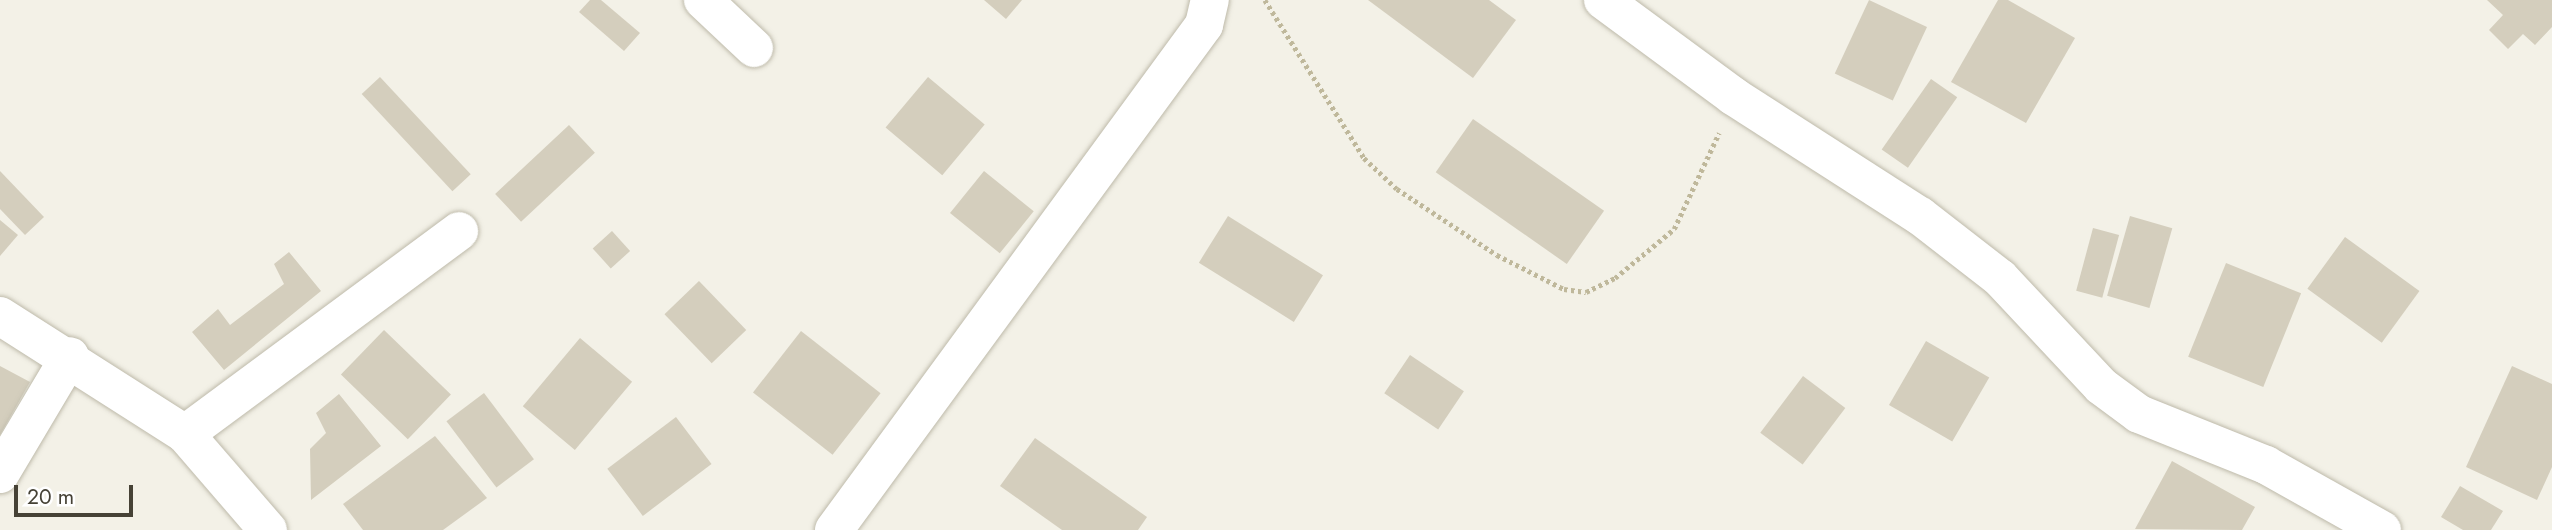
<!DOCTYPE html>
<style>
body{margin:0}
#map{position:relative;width:2552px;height:530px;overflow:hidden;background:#f3f1e7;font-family:Jost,sans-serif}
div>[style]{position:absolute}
.building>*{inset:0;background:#d4cebd;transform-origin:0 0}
.path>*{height:4.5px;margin-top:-2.25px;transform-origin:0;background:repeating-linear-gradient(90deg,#bfb89b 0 3.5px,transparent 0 7px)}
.roads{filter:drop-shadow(0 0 2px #bebaaa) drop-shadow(0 0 2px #bebaaa)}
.minor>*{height:38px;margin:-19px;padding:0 19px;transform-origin:19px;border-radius:19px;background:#fff}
span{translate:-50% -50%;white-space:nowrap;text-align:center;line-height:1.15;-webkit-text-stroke:5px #fff;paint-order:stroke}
.scale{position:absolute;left:14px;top:485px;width:119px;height:32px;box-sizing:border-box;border:4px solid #464236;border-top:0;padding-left:9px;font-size:21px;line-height:24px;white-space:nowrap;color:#464236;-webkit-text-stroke:5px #fff;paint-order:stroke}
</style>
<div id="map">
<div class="building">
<i style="clip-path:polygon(590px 0,601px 0,640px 33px,624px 51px,579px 12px)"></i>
<i style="clip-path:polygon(984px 0,1022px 0,1006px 19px)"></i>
<i style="clip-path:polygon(1368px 0,1489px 0,1516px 20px,1473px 78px)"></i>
<i style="left:1869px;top:0;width:64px;height:81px;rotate:25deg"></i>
<i style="clip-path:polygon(1998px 0,2008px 0,2075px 38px,2026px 123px,1951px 82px)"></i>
<i style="clip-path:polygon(2487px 0,2552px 0,2552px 27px,2535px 45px,2523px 34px,2508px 49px,2489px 30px,2503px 15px)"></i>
<i style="left:380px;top:77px;width:133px;height:25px;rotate:47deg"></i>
<i style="left:928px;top:77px;width:74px;height:66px;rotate:40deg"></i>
<i style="left:1931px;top:79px;width:32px;height:86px;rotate:35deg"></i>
<i style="left:1473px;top:119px;width:160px;height:65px;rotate:35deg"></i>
<i style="left:569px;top:125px;width:38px;height:101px;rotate:47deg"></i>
<i style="clip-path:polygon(0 171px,44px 217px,25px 235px,0 209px)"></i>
<i style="left:984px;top:171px;width:64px;height:54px;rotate:39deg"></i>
<i style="left:1228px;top:216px;width:112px;height:55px;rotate:32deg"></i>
<i style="left:2130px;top:216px;width:44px;height:83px;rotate:16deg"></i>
<i style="clip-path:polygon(0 220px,18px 235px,0 256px)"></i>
<i style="left:2093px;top:228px;width:27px;height:65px;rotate:15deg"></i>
<i style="left:612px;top:231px;width:27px;height:26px;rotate:48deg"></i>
<i style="left:2345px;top:237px;width:92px;height:64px;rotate:36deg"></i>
<i style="clip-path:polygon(289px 252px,321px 291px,224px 370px,192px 332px,218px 309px,230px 325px,284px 284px,274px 264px)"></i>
<i style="left:2226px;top:263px;width:81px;height:101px;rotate:22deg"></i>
<i style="left:699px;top:281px;width:68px;height:48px;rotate:46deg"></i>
<i style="left:384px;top:330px;width:93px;height:62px;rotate:44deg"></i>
<i style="left:801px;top:331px;width:101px;height:78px;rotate:38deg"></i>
<i style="left:580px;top:338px;width:68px;height:89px;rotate:40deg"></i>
<i style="left:1926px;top:341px;width:73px;height:74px;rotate:30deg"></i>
<i style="left:1410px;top:355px;width:65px;height:46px;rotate:34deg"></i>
<i style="clip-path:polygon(0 366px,30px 382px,0 435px)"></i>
<i style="clip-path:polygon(2512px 366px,2552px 384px,2552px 467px,2537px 500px,2466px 467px)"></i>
<i style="left:1803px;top:376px;width:53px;height:71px;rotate:37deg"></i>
<i style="left:484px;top:393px;width:83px;height:47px;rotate:53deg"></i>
<i style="clip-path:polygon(339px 394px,381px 446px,311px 500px,310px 449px,326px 433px,316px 413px)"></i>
<i style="left:676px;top:417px;width:59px;height:86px;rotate:53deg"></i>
<i style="clip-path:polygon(435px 436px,487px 498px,443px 530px,363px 530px,343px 504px)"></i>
<i style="clip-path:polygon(1035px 438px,1147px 517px,1138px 530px,1062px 530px,1000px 486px)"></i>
<i style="clip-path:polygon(2172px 461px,2255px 507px,2242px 530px,2135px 529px)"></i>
<i style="clip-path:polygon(2460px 486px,2503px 511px,2491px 530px,2463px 530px,2441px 517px)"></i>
</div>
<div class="path">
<i style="left:1265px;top:0;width:186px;rotate:57.9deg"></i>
<i style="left:1364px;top:158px;width:45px;rotate:43.2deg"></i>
<i style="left:1397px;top:189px;width:120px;rotate:33.4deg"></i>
<i style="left:1497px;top:255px;width:75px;rotate:26.9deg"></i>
<i style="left:1564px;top:289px;width:22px;rotate:8deg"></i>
<i style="left:1586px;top:292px;width:32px;rotate:-26deg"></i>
<i style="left:1615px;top:278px;width:77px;rotate:-39.7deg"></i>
<i style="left:1674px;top:229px;width:106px;rotate:-64.9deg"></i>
</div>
<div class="roads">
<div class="minor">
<i style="left:703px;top:0;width:70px;rotate:43.3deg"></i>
<i style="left:1603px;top:0;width:162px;rotate:36.4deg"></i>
<i style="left:1733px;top:96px;width:222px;rotate:32.7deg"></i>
<i style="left:1920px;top:216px;width:101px;rotate:37.8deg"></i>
<i style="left:2000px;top:278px;width:148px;rotate:46.9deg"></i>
<i style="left:2101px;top:386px;width:47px;rotate:36.4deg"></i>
<i style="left:2139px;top:414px;width:137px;rotate:21.9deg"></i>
<i style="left:2266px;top:465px;width:133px;rotate:29.3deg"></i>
<i style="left:0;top:316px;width:219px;rotate:32.5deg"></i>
<i style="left:185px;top:434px;width:127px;rotate:49.2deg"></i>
<i style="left:185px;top:434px;width:341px;rotate:-36.5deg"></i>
<i style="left:0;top:474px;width:137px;rotate:-59.3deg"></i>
<i style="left:834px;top:530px;width:626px;rotate:-53.77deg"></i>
<i style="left:1204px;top:25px;width:26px;rotate:-77deg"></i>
</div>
</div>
<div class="scale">20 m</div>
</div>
